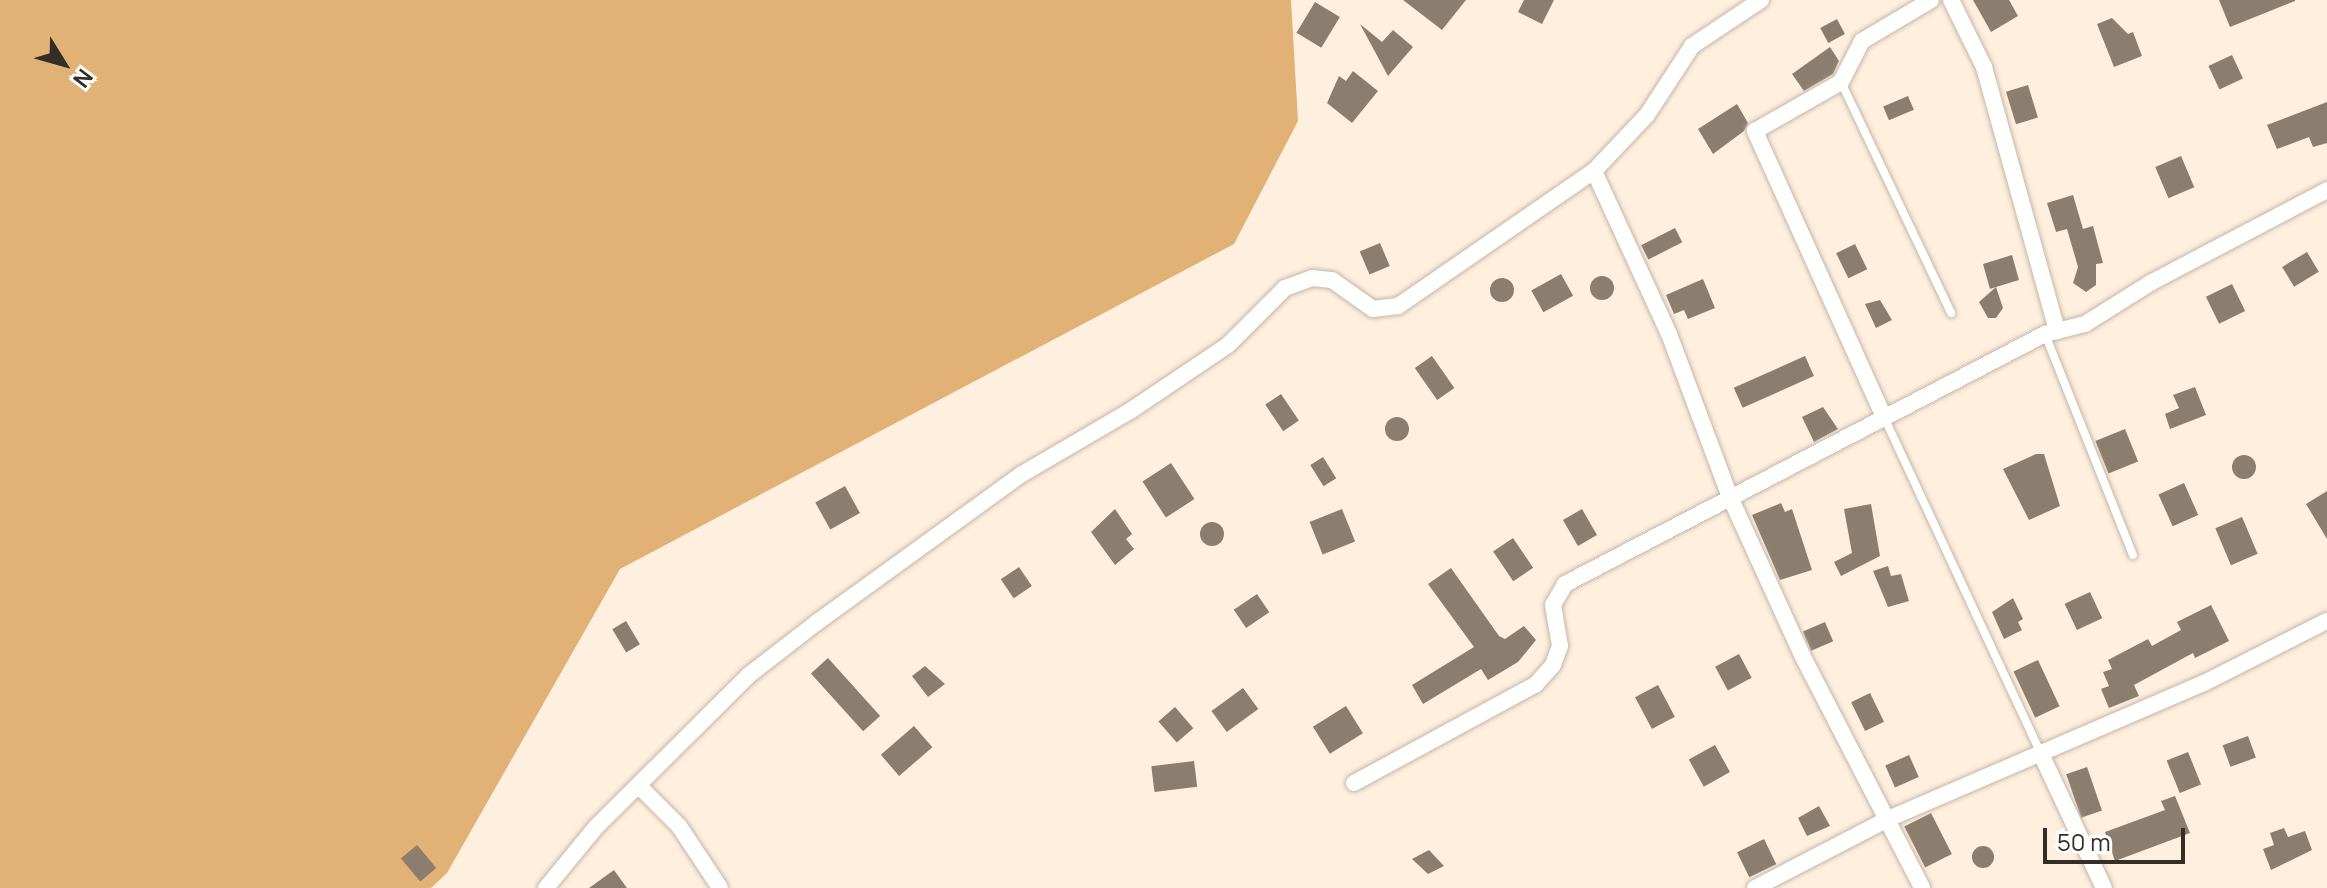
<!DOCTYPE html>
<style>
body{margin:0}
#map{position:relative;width:2327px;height:888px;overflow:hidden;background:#feefde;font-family:Manrope,sans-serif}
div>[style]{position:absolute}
.forest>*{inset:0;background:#e1b175}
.building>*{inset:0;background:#8b7e6f;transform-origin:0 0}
.round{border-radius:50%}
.roads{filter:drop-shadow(0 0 2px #c4b6a6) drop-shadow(0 0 2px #c4b6a6)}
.lane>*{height:8px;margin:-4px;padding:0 4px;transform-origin:4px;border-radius:4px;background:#fff}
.street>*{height:16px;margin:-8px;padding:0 8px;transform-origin:8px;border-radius:8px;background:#fff}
span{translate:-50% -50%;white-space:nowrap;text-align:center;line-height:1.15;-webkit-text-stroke:7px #fff;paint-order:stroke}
.north{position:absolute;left:24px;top:24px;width:80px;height:80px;-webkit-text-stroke:6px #fff;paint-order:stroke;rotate:127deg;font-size:22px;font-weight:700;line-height:32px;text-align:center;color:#332e27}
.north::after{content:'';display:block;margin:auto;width:28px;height:36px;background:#332e27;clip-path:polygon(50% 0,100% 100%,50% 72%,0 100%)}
.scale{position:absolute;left:2043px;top:828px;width:142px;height:36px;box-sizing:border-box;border:4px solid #332e27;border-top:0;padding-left:10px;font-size:24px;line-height:28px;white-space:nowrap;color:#332e27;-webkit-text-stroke:6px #fff;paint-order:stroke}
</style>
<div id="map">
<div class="forest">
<i style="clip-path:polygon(0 0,1291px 0,1298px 121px,1234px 244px,620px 569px,447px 873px,431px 888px,0 888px)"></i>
</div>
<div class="building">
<i style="clip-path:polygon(1403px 0,1466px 0,1442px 30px)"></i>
<i style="clip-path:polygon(1524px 0,1554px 0,1542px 24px,1518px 12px)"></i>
<i style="clip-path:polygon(1973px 0,2009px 0,2018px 16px,1991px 32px)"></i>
<i style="clip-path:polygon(2219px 0,2295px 0,2295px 1px,2230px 27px)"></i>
<i style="left:1315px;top:2px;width:29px;height:36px;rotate:31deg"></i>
<i style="clip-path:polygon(2112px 18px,2128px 34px,2133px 32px,2142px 56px,2114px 67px,2097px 24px)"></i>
<i style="left:1837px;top:19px;width:17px;height:19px;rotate:62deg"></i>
<i style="clip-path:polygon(1360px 24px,1382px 42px,1393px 30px,1413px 47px,1388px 76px)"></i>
<i style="clip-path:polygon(1830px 47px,1839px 61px,1833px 74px,1804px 91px,1792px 74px)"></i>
<i style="left:2232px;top:55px;width:26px;height:26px;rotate:65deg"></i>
<i style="clip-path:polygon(1353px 71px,1378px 91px,1352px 123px,1327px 103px,1339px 76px,1346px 81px)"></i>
<i style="left:2028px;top:85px;width:34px;height:23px;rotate:73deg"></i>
<i style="left:1908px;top:96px;width:15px;height:27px;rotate:67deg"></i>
<i style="clip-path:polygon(2327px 102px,2327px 143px,2313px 147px,2309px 137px,2277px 149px,2267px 125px)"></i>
<i style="clip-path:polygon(1737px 104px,1748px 123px,1744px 131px,1713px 154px,1698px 129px)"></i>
<i style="left:2181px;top:156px;width:34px;height:28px;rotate:67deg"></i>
<i style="clip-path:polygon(2073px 195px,2083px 229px,2093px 226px,2103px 263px,2096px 264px,2096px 285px,2086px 292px,2073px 283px,2078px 267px,2067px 229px,2056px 232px,2047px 203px)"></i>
<i style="left:1675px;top:228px;width:16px;height:38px;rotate:63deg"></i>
<i style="left:1380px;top:243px;width:25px;height:22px;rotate:67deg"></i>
<i style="left:1855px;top:244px;width:28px;height:21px;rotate:64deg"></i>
<i style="left:2307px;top:252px;width:23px;height:29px;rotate:59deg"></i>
<i style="clip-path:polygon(2012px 255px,2019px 280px,1996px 287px,2003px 308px,1996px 318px,1988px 318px,1979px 302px,1996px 287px,1990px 289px,1983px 264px)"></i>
<i style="left:1561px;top:274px;width:25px;height:34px;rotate:61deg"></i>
<i class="round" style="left:1590px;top:276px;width:24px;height:24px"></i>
<i class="round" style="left:1490px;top:278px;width:24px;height:24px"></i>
<i style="clip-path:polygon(1703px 279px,1715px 308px,1688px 319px,1684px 310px,1674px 314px,1666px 295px)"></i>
<i style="left:2232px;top:284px;width:30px;height:29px;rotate:64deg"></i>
<i style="clip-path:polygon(1880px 300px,1892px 320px,1876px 328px,1865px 304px)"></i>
<i style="left:1432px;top:356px;width:39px;height:21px;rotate:55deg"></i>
<i style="left:1805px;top:356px;width:22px;height:78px;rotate:66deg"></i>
<i style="clip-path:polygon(2195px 387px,2206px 415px,2170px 429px,2165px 414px,2179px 408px,2173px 395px)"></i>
<i style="left:1281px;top:394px;width:32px;height:19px;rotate:56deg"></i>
<i style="clip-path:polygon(1823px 407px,1838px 429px,1814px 442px,1802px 417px)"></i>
<i class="round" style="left:1385px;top:417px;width:24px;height:24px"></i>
<i style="left:2125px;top:429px;width:35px;height:32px;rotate:68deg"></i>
<i style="clip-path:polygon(2036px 454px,2044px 454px,2060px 506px,2029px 520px,2003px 469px)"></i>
<i class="round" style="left:2232px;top:455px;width:24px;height:24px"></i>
<i style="left:1323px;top:457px;width:25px;height:15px;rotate:58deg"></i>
<i style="left:1171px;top:463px;width:43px;height:34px;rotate:57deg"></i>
<i style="left:2184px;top:483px;width:35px;height:28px;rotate:66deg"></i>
<i style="left:845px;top:486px;width:31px;height:34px;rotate:61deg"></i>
<i style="clip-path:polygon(2327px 491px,2327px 539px,2306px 504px)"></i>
<i style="clip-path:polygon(1781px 503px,1785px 512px,1792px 509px,1812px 570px,1780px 580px,1752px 515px)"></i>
<i style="clip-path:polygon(1871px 504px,1880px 556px,1841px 576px,1834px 562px,1852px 553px,1844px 509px)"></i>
<i style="clip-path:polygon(1115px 509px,1132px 534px,1126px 539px,1134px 549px,1115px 565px,1091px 532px)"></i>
<i style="left:1342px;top:509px;width:35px;height:35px;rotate:68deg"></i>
<i style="left:1582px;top:509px;width:30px;height:22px;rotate:60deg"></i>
<i style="left:2242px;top:517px;width:40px;height:29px;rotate:67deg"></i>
<i class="round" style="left:1200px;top:522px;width:24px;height:24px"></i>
<i style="left:1513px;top:538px;width:36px;height:24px;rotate:56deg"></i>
<i style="clip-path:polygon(1888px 566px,1891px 576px,1901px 574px,1909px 601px,1888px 607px,1873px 571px)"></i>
<i style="left:1019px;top:567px;width:23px;height:22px;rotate:56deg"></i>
<i style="clip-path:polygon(1451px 568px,1499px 636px,1505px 639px,1524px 626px,1536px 640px,1518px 662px,1488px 680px,1481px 669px,1423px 704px,1412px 685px,1474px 647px,1428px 584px)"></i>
<i style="left:2090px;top:592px;width:29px;height:28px;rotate:65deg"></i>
<i style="left:1257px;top:594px;width:22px;height:28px;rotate:56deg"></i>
<i style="clip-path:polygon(2013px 598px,2023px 619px,2018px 622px,2022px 630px,2004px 639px,1992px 612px)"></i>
<i style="clip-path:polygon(2211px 605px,2229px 641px,2195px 658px,2193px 653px,2134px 685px,2139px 696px,2109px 708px,2101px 689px,2109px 686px,2103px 672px,2112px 669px,2108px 660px,2148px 639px,2152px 646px,2181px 630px,2177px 622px)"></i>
<i style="left:626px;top:621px;width:27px;height:16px;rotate:59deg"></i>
<i style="left:1825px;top:622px;width:21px;height:24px;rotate:67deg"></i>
<i style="left:1739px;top:654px;width:27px;height:27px;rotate:62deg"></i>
<i style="left:828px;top:658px;width:78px;height:23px;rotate:48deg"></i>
<i style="left:2038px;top:660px;width:51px;height:27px;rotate:65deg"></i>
<i style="clip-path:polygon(925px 666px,945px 684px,928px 697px,912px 676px)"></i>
<i style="left:1658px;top:685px;width:36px;height:26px;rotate:62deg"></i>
<i style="left:1243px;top:688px;width:26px;height:39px;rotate:54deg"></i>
<i style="left:1870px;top:693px;width:32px;height:21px;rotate:64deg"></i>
<i style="left:1346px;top:706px;width:32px;height:39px;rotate:58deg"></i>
<i style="left:1175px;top:707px;width:28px;height:22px;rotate:49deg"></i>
<i style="left:914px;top:726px;width:28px;height:44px;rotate:49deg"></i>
<i style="left:2248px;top:736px;width:23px;height:27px;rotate:70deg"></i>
<i style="left:1715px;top:745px;width:31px;height:30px;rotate:61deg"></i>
<i style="left:2188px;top:752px;width:35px;height:23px;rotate:68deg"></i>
<i style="left:1909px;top:755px;width:24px;height:26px;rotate:66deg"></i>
<i style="left:1194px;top:761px;width:26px;height:43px;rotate:83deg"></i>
<i style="left:2087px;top:767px;width:46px;height:22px;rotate:71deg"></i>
<i style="clip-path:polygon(2175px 796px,2190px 833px,2115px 861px,2105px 832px,2165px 810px,2161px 801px)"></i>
<i style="clip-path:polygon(1819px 806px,1830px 826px,1807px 836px,1798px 818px)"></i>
<i style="left:1931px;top:813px;width:46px;height:30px;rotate:63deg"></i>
<i style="clip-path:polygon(2284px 828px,2288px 837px,2305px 831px,2312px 850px,2271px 870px,2263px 849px,2274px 845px,2270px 833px)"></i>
<i style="left:1764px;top:839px;width:28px;height:30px;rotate:64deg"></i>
<i style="left:417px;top:845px;width:30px;height:21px;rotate:50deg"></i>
<i class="round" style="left:1972px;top:846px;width:22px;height:22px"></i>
<i style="clip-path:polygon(1429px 850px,1444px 866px,1428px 874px,1412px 859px)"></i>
<i style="clip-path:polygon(614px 870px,627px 888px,589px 888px)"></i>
</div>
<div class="roads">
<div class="lane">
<i style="left:1841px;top:82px;width:256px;rotate:64.5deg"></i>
<i style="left:2045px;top:334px;width:238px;rotate:68.3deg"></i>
<i style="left:1884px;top:417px;width:370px;rotate:65deg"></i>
</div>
<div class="street">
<i style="left:1951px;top:0;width:75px;rotate:63.8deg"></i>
<i style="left:1984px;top:67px;width:274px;rotate:74.5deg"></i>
<i style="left:1594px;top:171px;width:179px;rotate:65.3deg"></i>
<i style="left:1669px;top:334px;width:174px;rotate:69.5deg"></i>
<i style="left:1730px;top:497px;width:176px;rotate:65.5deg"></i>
<i style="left:1803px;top:657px;width:260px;rotate:62.7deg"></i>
<i style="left:1884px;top:417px;width:314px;rotate:-114.3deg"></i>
<i style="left:1755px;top:131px;width:99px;rotate:-29.7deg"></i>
<i style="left:1841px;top:82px;width:46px;rotate:-62.9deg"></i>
<i style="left:1862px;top:41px;width:80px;rotate:-30.7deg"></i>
<i style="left:2040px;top:752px;width:150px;rotate:64.8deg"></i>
<i style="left:1354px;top:783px;width:207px;rotate:-28.5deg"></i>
<i style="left:1536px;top:684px;width:25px;rotate:-48deg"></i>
<i style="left:1553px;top:665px;width:20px;rotate:-70deg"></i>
<i style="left:1560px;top:646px;width:42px;rotate:-99.7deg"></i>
<i style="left:1553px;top:605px;width:24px;rotate:-60deg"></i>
<i style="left:1565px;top:584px;width:541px;rotate:-27.51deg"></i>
<i style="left:2045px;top:334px;width:41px;rotate:-14deg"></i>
<i style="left:2085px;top:324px;width:79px;rotate:-32.1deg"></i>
<i style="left:2152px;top:282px;width:198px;rotate:-27.7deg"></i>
<i style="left:639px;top:786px;width:57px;rotate:45deg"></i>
<i style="left:679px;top:826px;width:74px;rotate:56.5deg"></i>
<i style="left:546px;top:888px;width:79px;rotate:-50.7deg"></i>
<i style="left:596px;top:827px;width:216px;rotate:-44.8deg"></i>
<i style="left:749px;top:675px;width:85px;rotate:-37.8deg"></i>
<i style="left:816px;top:623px;width:254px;rotate:-35.9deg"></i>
<i style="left:1022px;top:474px;width:125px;rotate:-30.3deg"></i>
<i style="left:1130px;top:411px;width:118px;rotate:-34deg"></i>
<i style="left:1228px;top:345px;width:81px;rotate:-45deg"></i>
<i style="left:1285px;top:288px;width:29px;rotate:-20deg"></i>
<i style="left:1312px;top:278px;width:20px;rotate:6deg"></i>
<i style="left:1332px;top:280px;width:50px;rotate:35.3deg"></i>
<i style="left:1373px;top:309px;width:25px;rotate:-7deg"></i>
<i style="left:1398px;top:306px;width:238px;rotate:-34.6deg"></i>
<i style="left:1594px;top:171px;width:77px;rotate:-46.6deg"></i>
<i style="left:1647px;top:115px;width:82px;rotate:-56.9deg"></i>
<i style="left:1692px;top:46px;width:83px;rotate:-33.7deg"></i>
<i style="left:1755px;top:888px;width:150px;rotate:-27.4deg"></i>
<i style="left:1888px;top:819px;width:344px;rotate:-23.3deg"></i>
<i style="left:2204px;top:683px;width:138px;rotate:-26.8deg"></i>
</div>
</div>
<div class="north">N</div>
<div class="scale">50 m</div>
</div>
